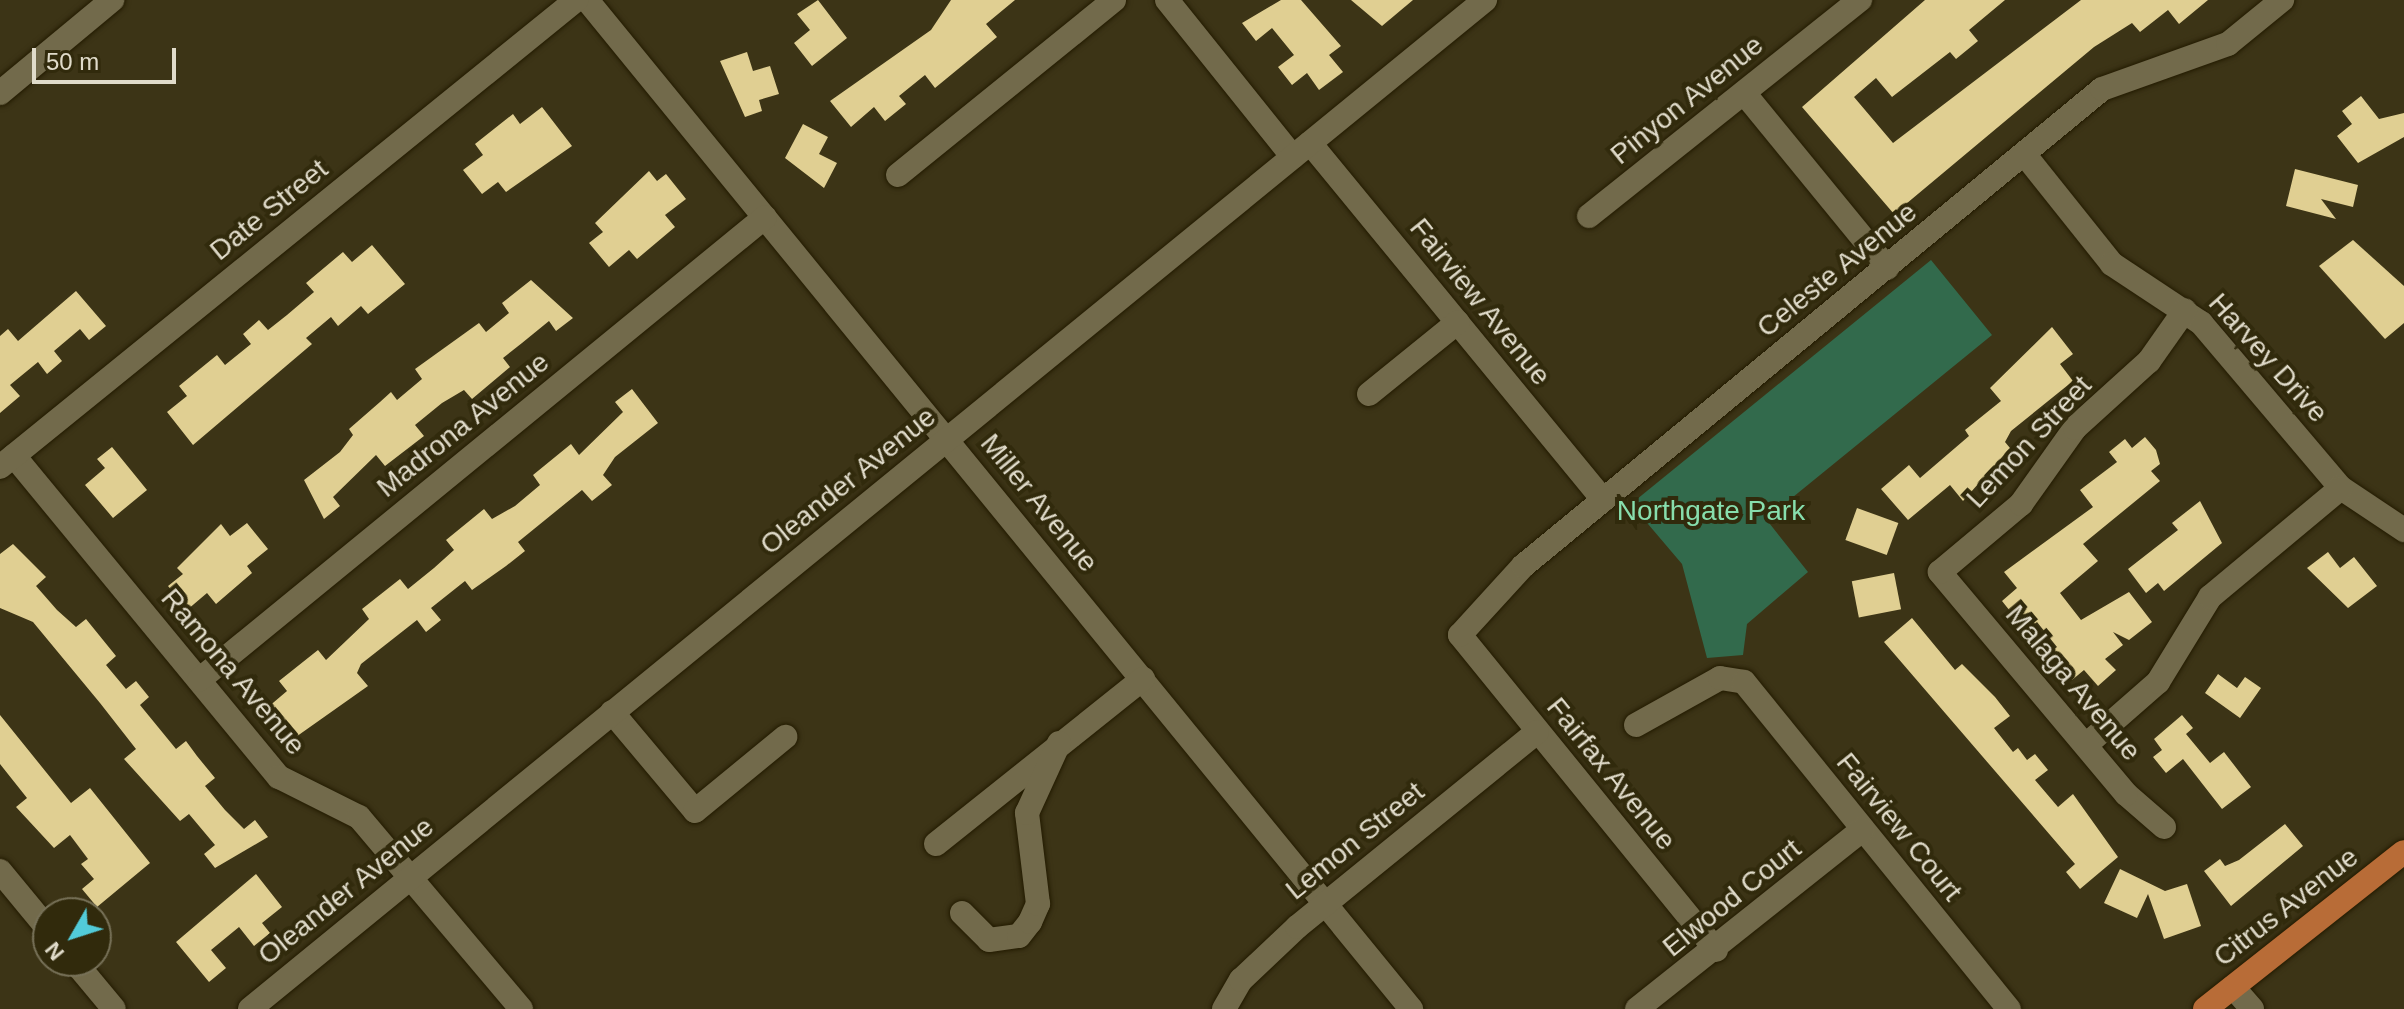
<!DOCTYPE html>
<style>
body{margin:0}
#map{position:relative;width:2404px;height:1009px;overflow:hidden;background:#3c3416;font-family:Helvetica,sans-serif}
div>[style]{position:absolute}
.green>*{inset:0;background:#326a4c}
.building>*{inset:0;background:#e0cf92;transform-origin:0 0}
.roads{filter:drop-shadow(0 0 2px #231b00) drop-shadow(0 0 2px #231b00)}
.minor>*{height:24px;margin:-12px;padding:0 12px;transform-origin:12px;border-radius:12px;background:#726a4b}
.major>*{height:24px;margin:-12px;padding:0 12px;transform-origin:12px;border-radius:12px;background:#b86c37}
span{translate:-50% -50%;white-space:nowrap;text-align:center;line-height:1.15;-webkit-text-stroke:8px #312a0c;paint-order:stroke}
.street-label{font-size:28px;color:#e0dbca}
.park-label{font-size:28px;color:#87dead}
.north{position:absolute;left:32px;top:897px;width:80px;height:80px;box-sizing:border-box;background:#312a0c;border:2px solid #777158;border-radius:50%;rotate:231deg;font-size:22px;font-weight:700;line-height:32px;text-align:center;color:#e0dbca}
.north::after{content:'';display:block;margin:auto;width:28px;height:36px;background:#52cbd9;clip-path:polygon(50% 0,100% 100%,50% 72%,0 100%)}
.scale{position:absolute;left:32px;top:48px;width:144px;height:36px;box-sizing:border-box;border:4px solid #e0dbca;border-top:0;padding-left:10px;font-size:24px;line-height:28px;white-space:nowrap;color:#e0dbca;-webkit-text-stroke:6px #312a0c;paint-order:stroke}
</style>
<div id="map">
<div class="green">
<i style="clip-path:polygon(1931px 260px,1992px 335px,1766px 519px,1808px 572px,1747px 624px,1743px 655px,1707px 658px,1682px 564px,1631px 504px)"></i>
</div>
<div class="building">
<i style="clip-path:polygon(818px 0,847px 38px,812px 66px,794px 43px,810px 30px,797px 14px)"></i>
<i style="clip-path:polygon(951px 0,1015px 0,986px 24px,997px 37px,935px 88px,925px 75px,899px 96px,906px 104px,885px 121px,874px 107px,851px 127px,830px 101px,931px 30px)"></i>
<i style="clip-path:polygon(1281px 0,1301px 0,1341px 46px,1329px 55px,1343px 72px,1319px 90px,1307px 73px,1292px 85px,1278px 67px,1294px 55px,1272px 28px,1256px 41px,1242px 23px)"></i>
<i style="clip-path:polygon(1351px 0,1413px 0,1382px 26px)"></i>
<i style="clip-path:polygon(1925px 0,2005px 0,1969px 30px,1978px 41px,1956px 59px,1950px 52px,1892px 97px,1876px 78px,1854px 97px,1893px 143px,2081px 0,2208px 0,2179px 24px,2168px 10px,2140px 32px,2132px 23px,2094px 47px,1894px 214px,1802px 107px)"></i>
<i style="clip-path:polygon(747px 52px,753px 71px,770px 66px,779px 94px,759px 100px,762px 111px,745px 117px,720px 61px)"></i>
<i style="clip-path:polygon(2361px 96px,2379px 119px,2404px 113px,2404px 137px,2358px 163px,2337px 136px,2352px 124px,2342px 111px)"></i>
<i style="clip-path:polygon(542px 107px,572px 146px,506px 192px,498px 182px,482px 194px,463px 170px,483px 155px,475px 144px,513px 114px,520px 124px)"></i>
<i style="clip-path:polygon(803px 124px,828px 137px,819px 154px,837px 163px,824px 188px,785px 158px)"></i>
<i style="clip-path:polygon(2295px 169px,2358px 185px,2353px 207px,2321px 199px,2336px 219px,2286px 206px)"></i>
<i style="clip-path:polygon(649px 171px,657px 181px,666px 174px,686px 199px,665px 215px,675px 227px,637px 259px,629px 250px,609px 267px,589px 243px,603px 232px,595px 223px)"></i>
<i style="clip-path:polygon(2353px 240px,2404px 286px,2404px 323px,2385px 339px,2319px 266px)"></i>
<i style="clip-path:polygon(372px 245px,405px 284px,368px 314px,361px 306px,338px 326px,331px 317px,306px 338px,312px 344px,193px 445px,167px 412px,187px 396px,179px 386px,217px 355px,225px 365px,251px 344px,243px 334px,259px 320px,268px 330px,287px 315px,314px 292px,306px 283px,343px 252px,352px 262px)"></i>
<i style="clip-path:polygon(531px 280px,573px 318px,556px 331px,549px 321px,522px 343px,503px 358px,510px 367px,472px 399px,464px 390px,442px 403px,415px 425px,424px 436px,385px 466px,376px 455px,333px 497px,340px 506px,324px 519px,304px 480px,340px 452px,353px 435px,349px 429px,380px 402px,391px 392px,397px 400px,422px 379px,415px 369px,479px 323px,486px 332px,509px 313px,502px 303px)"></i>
<i style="clip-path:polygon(76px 291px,106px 326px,89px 340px,80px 329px,54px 351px,62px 361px,47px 374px,38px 362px,10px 385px,20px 396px,0 413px,0 336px,8px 329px,18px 341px)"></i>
<i style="clip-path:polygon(2052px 327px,2073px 354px,2060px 364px,2073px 381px,2011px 431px,2005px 442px,2010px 448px,1963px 501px,1950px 485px,1908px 520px,1881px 489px,1909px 465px,1920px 478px,1969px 436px,1965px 430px,2001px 401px,1990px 388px)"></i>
<i style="clip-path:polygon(632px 389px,658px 423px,615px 457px,603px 475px,612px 485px,592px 501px,582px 490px,518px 542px,525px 551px,506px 566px,472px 590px,465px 581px,431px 608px,441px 620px,426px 632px,417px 620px,361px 664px,357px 673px,368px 686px,293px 739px,267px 708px,287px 691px,279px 681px,318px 650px,326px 660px,369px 619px,362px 609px,400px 579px,408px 589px,434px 568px,454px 550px,446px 540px,484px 509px,492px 519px,515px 506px,540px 485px,533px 475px,571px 444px,579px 455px,623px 412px,615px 402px)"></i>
<i style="clip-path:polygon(2145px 437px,2156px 450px,2160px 464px,2151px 471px,2160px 481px,2083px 544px,2098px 561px,2060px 593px,2081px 620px,2129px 592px,2152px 622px,2129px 640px,2113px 632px,2123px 645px,2105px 659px,2116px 670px,2098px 686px,2084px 670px,2072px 680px,2049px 653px,2057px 647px,2037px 622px,2026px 631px,2002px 601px,2017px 588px,2004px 572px,2093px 507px,2080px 490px,2117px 462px,2109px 452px,2125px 439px,2132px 448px)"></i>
<i style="clip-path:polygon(112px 447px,147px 490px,113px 518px,85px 485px,105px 468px,97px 459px)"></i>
<i style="clip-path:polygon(2200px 501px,2222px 543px,2164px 591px,2158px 583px,2146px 593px,2128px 569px,2178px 530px,2172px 523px)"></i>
<i style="left:1857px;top:508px;width:44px;height:34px;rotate:20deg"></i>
<i style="clip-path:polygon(247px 523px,268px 549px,247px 566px,252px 573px,216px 604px,207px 593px,187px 610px,168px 586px,183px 574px,177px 568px,221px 524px,230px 536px)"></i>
<i style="clip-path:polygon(13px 544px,46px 577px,36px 586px,57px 610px,76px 627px,86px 619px,116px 656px,106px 665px,126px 689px,136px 681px,149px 697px,140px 705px,176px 749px,186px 741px,197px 756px,215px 778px,205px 786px,225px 810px,244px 829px,255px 820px,268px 837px,215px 868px,204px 854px,215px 845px,189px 814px,180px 821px,124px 759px,136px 749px,100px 703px,33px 622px,0 608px,0 554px)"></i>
<i style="clip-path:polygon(2328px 552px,2340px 568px,2354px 557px,2377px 586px,2348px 608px,2307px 568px)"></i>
<i style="left:1894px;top:573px;width:37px;height:43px;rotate:79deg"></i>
<i style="clip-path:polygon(1912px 618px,1955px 670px,1962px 664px,1995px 697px,2010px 716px,1994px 728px,2013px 752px,2018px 748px,2027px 760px,2035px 754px,2048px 770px,2035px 780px,2058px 807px,2073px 794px,2118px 857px,2080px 889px,2066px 872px,2075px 864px,1884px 642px)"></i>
<i style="clip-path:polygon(2218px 674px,2237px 688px,2245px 677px,2261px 688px,2240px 718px,2205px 693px)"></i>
<i style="clip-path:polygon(0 715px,71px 803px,90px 788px,150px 863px,97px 907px,82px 889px,94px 879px,81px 864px,88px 859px,70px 835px,54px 848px,16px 807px,27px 798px,0 764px)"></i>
<i style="clip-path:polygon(2182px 715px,2193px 728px,2186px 734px,2210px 763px,2224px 752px,2251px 787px,2222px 809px,2183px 759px,2166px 773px,2153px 757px,2162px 750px,2154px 739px)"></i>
<i style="clip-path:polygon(2285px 824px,2303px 846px,2231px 906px,2204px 871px,2220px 859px,2225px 866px,2239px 860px)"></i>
<i style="clip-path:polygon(2120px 869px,2165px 891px,2187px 884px,2201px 926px,2164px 939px,2148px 894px,2137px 918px,2104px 903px)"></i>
<i style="clip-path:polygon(256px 874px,282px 907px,262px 923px,270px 933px,254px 946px,239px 927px,211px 950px,226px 968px,209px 982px,176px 942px)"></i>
</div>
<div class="roads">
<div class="minor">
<i style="left:587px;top:0;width:1303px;rotate:50.76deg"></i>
<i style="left:1167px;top:0;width:201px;rotate:51.3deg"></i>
<i style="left:0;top:93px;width:146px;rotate:-39.7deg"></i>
<i style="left:1744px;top:93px;width:226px;rotate:50.7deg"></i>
<i style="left:1310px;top:143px;width:462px;rotate:50.6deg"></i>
<i style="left:2025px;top:155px;width:139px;rotate:51.4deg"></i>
<i style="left:2112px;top:264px;width:107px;rotate:33.5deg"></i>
<i style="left:2201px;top:323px;width:216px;rotate:49.7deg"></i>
<i style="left:2341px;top:488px;width:76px;rotate:33.7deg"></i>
<i style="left:898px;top:175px;width:278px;rotate:-39deg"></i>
<i style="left:1589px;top:216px;width:347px;rotate:-38.6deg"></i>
<i style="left:1369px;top:394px;width:114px;rotate:-39deg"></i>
<i style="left:14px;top:456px;width:416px;rotate:50.5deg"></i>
<i style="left:279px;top:777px;width:89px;rotate:26.6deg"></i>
<i style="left:359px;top:817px;width:251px;rotate:49.8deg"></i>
<i style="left:0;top:467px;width:742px;rotate:-39.03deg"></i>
<i style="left:199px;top:680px;width:731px;rotate:-39.28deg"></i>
<i style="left:612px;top:712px;width:129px;rotate:50deg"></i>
<i style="left:695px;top:811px;width:117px;rotate:-39.4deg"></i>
<i style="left:1636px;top:725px;width:96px;rotate:-29.2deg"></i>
<i style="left:1720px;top:678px;width:24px;rotate:9deg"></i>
<i style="left:1744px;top:682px;width:421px;rotate:51deg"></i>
<i style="left:2086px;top:745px;width:96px;rotate:-41.2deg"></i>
<i style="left:2158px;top:682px;width:100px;rotate:-58.5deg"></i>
<i style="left:2210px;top:597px;width:170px;rotate:-39.8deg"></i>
<i style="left:2164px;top:827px;width:50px;rotate:-139deg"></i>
<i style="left:2126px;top:794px;width:290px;rotate:-130deg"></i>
<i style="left:1940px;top:572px;width:106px;rotate:-40deg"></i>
<i style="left:2021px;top:504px;width:93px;rotate:-54.6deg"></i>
<i style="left:2075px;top:428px;width:100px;rotate:-42.2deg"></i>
<i style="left:2149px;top:361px;width:62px;rotate:-54.8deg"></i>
<i style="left:936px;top:844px;width:265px;rotate:-38.6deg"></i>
<i style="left:0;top:871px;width:75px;rotate:50.4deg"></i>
<i style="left:962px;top:913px;width:38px;rotate:45deg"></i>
<i style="left:989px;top:940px;width:30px;rotate:-8deg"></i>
<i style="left:1019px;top:936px;width:18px;rotate:-52deg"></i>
<i style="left:1030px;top:922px;width:20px;rotate:-66deg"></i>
<i style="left:1038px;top:904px;width:92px;rotate:-96.9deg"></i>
<i style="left:1027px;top:813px;width:77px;rotate:-65.4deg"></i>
<i style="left:1716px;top:950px;width:406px;rotate:-129.1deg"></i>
<i style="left:1460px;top:635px;width:93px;rotate:-47.6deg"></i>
<i style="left:1523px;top:566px;width:750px;rotate:-39.48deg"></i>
<i style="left:2102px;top:89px;width:134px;rotate:-19.7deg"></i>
<i style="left:2228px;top:44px;width:70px;rotate:-39.2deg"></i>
<i style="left:74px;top:961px;width:62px;rotate:50.2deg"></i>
<i style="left:2233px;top:987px;width:29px;rotate:49deg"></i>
<i style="left:250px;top:1009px;width:1595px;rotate:-39.25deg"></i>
<i style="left:1224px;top:1009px;width:34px;rotate:-60deg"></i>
<i style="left:1241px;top:980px;width:77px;rotate:-43.4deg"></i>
<i style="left:1297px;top:927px;width:309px;rotate:-39.1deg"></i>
<i style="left:1637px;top:1009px;width:288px;rotate:-38.5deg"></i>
</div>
<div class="major">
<i style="left:2205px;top:1009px;width:253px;rotate:-38.3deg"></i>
</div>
</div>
<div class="street-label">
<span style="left:1687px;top:100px;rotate:-39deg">Pinyon Avenue</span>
<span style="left:269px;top:210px;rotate:-39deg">Date Street</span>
<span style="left:1837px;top:270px;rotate:-39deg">Celeste Avenue</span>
<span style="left:1480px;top:302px;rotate:51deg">Fairview Avenue</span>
<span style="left:2268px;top:358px;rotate:48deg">Harvey Drive</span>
<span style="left:463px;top:425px;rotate:-39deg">Madrona Avenue</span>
<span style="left:2029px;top:442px;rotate:-47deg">Lemon Street</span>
<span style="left:848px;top:481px;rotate:-39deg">Oleander Avenue</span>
<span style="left:1039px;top:503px;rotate:51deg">Miller Avenue</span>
<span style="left:233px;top:672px;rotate:50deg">Ramona Avenue</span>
<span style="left:2073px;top:683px;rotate:50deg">Malaga Avenue</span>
<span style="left:1611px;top:774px;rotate:51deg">Fairfax Avenue</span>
<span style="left:1899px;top:827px;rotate:51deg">Fairview Court</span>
<span style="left:1355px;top:841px;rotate:-39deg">Lemon Street</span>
<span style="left:346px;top:891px;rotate:-39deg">Oleander Avenue</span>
<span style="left:1732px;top:898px;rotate:-39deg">Elwood Court</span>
<span style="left:2286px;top:907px;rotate:-38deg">Citrus Avenue</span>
</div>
<div class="park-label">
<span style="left:1711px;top:511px">Northgate Park</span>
</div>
<div class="north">N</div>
<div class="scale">50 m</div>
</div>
